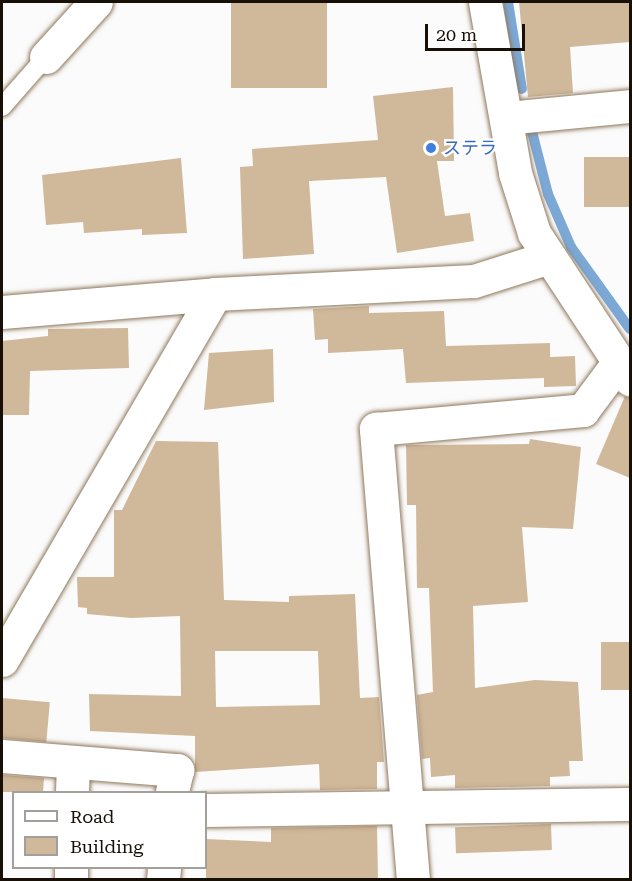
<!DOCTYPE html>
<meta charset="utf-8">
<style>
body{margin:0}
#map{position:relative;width:632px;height:881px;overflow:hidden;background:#fbfbfb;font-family:"Roboto Serif","Noto Sans JP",serif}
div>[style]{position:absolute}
.stream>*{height:10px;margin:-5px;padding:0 5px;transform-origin:5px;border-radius:5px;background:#7ca8d5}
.building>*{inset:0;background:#d0b89a;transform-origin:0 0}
.roads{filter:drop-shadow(0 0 2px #8f785c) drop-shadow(0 0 2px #8f785c)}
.service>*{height:18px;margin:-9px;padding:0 9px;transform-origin:9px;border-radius:9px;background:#fff}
.minor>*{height:33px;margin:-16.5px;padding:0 16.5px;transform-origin:16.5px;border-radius:16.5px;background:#fff}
.tertiary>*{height:33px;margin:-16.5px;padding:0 16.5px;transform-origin:16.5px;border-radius:16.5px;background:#fff}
.dots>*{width:16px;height:16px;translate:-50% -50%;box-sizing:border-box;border:3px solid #fff;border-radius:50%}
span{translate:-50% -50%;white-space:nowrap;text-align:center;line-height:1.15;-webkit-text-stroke:4.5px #fff;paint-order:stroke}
.shop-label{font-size:18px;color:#366cbe}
.left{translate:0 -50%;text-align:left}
.frame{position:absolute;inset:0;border:3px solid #181006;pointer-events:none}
.legend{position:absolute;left:12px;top:791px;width:195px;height:78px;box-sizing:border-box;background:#fff;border:2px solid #a39f9b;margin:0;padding:8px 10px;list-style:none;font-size:18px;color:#181006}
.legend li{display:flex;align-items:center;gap:12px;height:30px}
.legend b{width:30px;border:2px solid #a39f9b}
.scale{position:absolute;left:425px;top:24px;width:100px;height:27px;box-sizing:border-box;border:3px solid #181006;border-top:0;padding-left:8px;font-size:18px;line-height:21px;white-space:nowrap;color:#181006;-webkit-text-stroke:4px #fff;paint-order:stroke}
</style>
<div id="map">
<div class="stream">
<i style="left:508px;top:2px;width:88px;rotate:80.9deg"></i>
<i style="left:530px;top:124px;width:72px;rotate:75.6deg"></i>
<i style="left:548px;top:194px;width:58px;rotate:66.5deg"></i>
<i style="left:571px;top:247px;width:101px;rotate:54.3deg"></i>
</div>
<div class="building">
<i style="left:231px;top:2px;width:96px;height:86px"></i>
<i style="clip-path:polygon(519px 2px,630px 2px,630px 42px,570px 47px,573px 93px,528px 97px)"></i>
<i style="clip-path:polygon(453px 87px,454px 161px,437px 161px,445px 216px,470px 213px,474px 241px,397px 253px,386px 177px,309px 181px,314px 254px,243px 259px,240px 167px,253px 166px,252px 149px,378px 140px,373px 96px)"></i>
<i style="left:630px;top:157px;width:50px;height:46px;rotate:90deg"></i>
<i style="clip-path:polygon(181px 158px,187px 233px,142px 235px,142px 229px,84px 233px,83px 222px,46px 225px,42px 175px)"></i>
<i style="clip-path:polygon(369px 306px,369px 313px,444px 311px,446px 346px,550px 343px,550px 357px,575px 356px,576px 386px,544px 387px,544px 378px,406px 383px,403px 349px,328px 353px,328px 339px,315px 340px,313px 309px)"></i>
<i style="clip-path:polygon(128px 328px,129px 368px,30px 371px,29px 415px,2px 415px,2px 341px,48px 336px,48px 329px)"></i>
<i style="clip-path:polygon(273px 349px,274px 402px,204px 410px,209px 353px)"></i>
<i style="clip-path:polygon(625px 396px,630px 398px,630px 478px,596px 464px)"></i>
<i style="clip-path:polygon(530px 439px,581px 447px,573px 529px,522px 527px,528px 602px,473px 606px,475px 688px,535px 680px,578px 682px,583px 761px,569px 761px,570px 776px,550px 777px,550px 786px,455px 788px,455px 775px,431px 777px,430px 758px,422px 759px,417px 695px,433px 692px,429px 588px,417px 588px,416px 505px,407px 505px,406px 445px,529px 444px)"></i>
<i style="clip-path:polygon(evenodd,156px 441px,218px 442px,224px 600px,289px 602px,289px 596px,355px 594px,360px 698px,379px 697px,384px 762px,377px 762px,377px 789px,320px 790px,319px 764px,195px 772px,195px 736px,90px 731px,89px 694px,181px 696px,180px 616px,131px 618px,87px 614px,87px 608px,78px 607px,77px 577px,114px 577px,114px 510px,122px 510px,156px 441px,215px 651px,318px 651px,320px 705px,216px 707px,215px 651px)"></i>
<i style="left:630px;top:642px;width:48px;height:29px;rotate:90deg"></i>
<i style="left:2px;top:698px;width:48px;height:40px;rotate:5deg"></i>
<i style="clip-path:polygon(2px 775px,44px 778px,43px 792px,2px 792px)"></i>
<i style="left:551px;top:824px;width:26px;height:96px;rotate:88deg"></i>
<i style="clip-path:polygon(377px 826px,378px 879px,206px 879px,206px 839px,271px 842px,271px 828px)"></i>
</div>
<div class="roads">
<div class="service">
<i style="left:2px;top:107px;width:67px;rotate:-48.7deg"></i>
</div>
<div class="minor">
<i style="left:46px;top:57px;width:74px;rotate:-47.7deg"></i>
<i style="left:506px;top:118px;width:125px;rotate:-5.5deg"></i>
<i style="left:2px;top:312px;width:214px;rotate:-4.8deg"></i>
<i style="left:215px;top:294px;width:259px;rotate:-2.9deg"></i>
<i style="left:474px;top:281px;width:79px;rotate:-17.7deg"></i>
<i style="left:2px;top:660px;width:423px;rotate:-59.8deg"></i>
<i style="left:2px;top:756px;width:176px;rotate:4.6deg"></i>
<i style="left:177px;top:770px;width:23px;rotate:103deg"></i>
<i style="left:72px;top:792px;width:29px;rotate:-88deg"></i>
<i style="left:206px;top:810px;width:424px;rotate:-0.8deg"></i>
<i style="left:71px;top:880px;width:12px;rotate:-90deg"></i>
<i style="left:163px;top:880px;width:12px;rotate:-85deg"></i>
<i style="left:413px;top:880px;width:453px;rotate:-94.7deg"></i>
<i style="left:376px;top:429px;width:208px;rotate:-5.2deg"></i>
<i style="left:583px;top:410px;width:59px;rotate:-53.3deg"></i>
</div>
<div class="tertiary">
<i style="left:485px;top:2px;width:174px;rotate:80deg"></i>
<i style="left:515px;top:173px;width:63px;rotate:72.4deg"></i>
<i style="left:534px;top:233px;width:175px;rotate:56.7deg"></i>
</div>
</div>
<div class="dots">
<i style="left:431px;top:148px;background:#3f7fe0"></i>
</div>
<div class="shop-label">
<span class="left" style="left:443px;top:148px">ステラ</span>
</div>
<div class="frame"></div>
<ul class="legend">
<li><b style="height:8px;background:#fff"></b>Road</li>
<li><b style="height:16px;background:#d0b89a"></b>Building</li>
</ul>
<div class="scale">20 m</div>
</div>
